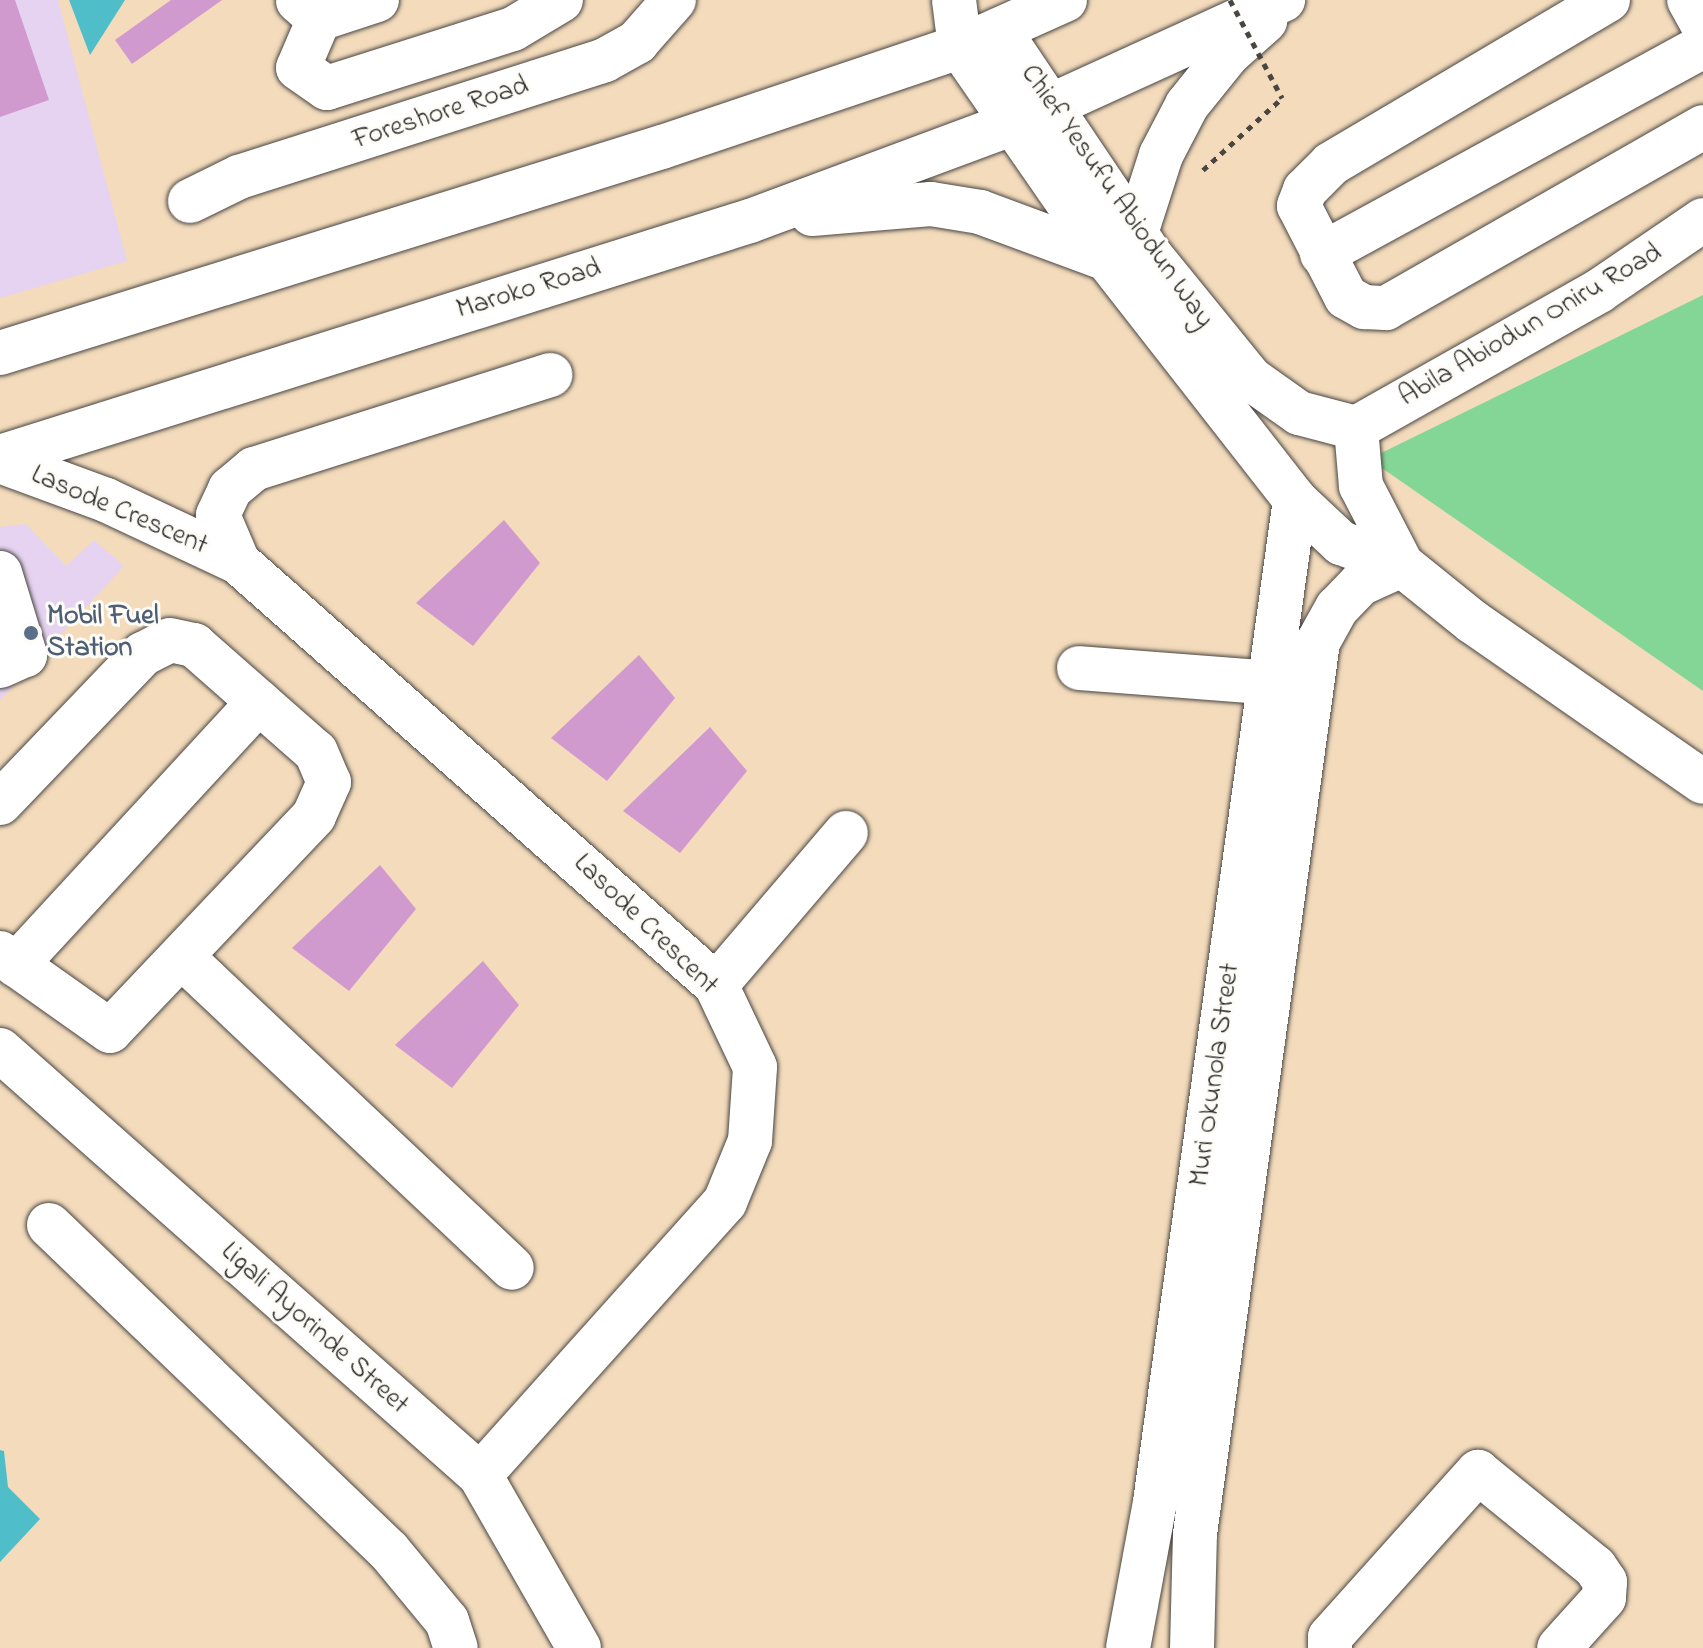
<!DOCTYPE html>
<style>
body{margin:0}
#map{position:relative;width:1703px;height:1648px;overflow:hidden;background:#f3dbbc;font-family:"Indie Flower",sans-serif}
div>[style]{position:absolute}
.built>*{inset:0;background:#e5d3f1}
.green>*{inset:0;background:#84d697}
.water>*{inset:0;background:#50bec9}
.building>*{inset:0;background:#d19ace}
.path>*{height:5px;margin-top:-2.5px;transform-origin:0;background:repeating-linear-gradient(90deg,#494541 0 6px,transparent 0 12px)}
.roads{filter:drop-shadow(0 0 2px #494541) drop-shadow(0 0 2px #494541)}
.minor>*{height:44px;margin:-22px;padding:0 22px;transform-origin:22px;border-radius:22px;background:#fff}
.major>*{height:44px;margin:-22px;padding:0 22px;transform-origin:22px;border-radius:22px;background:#fff}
.highway>*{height:44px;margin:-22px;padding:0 22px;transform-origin:22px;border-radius:22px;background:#fff}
.path-bridge>*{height:5px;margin-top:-2.5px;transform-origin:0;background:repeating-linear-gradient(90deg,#494541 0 6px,transparent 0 12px)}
.dots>*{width:22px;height:22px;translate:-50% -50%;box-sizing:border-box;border:4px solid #fdfcf7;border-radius:50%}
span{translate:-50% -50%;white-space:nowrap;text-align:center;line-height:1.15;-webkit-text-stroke:6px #fdfcf7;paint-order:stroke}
.street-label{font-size:28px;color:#2b2b2b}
.service-label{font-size:28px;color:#4e5e75;font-weight:700}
.left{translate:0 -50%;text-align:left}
</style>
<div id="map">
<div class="built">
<i style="clip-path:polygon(0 0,58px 0,127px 261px,0 298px)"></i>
<i style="clip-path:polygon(26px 524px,66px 566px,94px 540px,124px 566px,0 700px,0 527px)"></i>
</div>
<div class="green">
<i style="clip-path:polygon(1703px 295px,1703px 691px,1369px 459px)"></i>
</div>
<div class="water">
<i style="clip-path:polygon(69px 0,125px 0,90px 55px)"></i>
<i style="clip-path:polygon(0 1450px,4px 1451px,8px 1487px,40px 1519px,0 1562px)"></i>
</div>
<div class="building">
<i style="clip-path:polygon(0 0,15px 0,49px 100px,0 117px)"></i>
<i style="clip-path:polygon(171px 0,222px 0,132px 64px,115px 40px)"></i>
<i style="clip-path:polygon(504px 520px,540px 563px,473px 646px,416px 603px)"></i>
<i style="clip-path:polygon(639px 655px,675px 698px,607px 781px,551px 738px)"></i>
<i style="clip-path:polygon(710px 727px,747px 771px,680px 853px,623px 811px)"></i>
<i style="clip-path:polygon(380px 865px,416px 909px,349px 991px,292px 948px)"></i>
<i style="clip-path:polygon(483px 961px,519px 1005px,452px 1088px,395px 1045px)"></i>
</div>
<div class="path">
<i style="left:1203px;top:170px;width:107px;rotate:-42.3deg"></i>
</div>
<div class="roads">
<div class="minor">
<i style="left:954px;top:0;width:47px;rotate:82.7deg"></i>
<i style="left:1608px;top:0;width:322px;rotate:149.4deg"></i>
<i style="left:1331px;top:164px;width:37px;rotate:135deg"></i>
<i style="left:1305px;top:190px;width:17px;rotate:111deg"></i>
<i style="left:1299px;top:206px;width:102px;rotate:62.7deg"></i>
<i style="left:1346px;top:297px;width:21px;rotate:29deg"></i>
<i style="left:1364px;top:307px;width:22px;rotate:3deg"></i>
<i style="left:1386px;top:308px;width:365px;rotate:-29.7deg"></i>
<i style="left:1689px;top:0;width:29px;rotate:61deg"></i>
<i style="left:298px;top:1px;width:28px;rotate:41deg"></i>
<i style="left:319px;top:19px;width:61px;rotate:-18.1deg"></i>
<i style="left:319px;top:19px;width:53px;rotate:113.2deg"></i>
<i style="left:298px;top:68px;width:35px;rotate:35deg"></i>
<i style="left:327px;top:88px;width:195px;rotate:-17.6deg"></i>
<i style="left:513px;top:29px;width:56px;rotate:-31.1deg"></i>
<i style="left:190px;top:201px;width:55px;rotate:-26.1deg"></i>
<i style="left:239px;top:177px;width:384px;rotate:-17.7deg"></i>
<i style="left:605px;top:60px;width:37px;rotate:-29deg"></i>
<i style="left:637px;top:42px;width:56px;rotate:-48.6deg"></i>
<i style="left:1322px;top:254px;width:434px;rotate:-28.6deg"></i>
<i style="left:1356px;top:428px;width:279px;rotate:-29.4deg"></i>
<i style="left:1599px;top:291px;width:126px;rotate:-34.3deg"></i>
<i style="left:0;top:461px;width:113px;rotate:20.2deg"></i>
<i style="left:106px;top:500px;width:146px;rotate:25.2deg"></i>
<i style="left:0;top:573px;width:86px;rotate:73deg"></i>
<i style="left:25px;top:655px;width:27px;rotate:156deg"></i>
<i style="left:1079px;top:668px;width:195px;rotate:4.4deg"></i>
<i style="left:0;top:803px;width:207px;rotate:-46.2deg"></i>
<i style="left:143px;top:654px;width:30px;rotate:-27deg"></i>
<i style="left:170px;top:640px;width:25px;rotate:12deg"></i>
<i style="left:194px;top:645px;width:162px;rotate:41.3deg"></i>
<i style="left:316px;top:752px;width:33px;rotate:67deg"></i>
<i style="left:329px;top:782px;width:37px;rotate:114deg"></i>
<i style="left:314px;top:816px;width:296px;rotate:133.5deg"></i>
<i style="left:110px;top:1031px;width:135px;rotate:-144.7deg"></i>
<i style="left:182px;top:957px;width:453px;rotate:43.3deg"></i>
<i style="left:16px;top:965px;width:358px;rotate:-47.3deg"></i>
<i style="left:716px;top:985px;width:200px;rotate:-49.5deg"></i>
<i style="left:0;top:1050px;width:641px;rotate:41.52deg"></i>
<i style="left:480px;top:1475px;width:199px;rotate:60.2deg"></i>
<i style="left:49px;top:1225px;width:471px;rotate:43.8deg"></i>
<i style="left:389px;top:1551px;width:91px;rotate:50.4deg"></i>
<i style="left:447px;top:1621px;width:28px;rotate:72deg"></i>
<i style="left:480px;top:1475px;width:367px;rotate:-48.1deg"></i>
<i style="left:725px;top:1202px;width:66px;rotate:-67.7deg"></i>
<i style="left:750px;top:1141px;width:74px;rotate:-86.1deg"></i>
<i style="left:755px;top:1067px;width:91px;rotate:-115.4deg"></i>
<i style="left:716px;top:985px;width:638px;rotate:-138.49deg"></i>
<i style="left:238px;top:562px;width:51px;rotate:-113.1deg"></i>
<i style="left:218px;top:515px;width:29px;rotate:-65deg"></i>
<i style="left:230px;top:489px;width:31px;rotate:-40deg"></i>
<i style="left:254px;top:469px;width:311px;rotate:-17.6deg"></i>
<i style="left:1128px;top:1648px;width:148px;rotate:-79.5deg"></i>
<i style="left:1155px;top:1502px;width:1012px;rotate:-82.05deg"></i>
<i style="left:1192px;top:1648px;width:114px;rotate:-88.5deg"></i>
<i style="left:1195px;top:1534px;width:900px;rotate:-82.15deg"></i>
<i style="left:1318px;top:642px;width:39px;rotate:-61deg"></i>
<i style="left:1337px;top:608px;width:33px;rotate:-46deg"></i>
<i style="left:1360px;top:584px;width:46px;rotate:-24.3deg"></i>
<i style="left:1330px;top:1648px;width:11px;rotate:-90deg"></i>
<i style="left:1330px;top:1637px;width:222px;rotate:-48.1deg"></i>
<i style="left:1478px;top:1472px;width:151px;rotate:39.1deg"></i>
<i style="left:1595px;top:1567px;width:18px;rotate:56deg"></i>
<i style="left:1605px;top:1582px;width:16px;rotate:94deg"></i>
<i style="left:1604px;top:1598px;width:67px;rotate:132deg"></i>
</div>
<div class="major">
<i style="left:999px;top:30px;width:272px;rotate:56.1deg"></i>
<i style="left:1151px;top:256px;width:159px;rotate:50.9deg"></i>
<i style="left:1251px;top:379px;width:59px;rotate:35.3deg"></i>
<i style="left:1299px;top:413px;width:59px;rotate:14.7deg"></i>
<i style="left:1356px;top:428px;width:58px;rotate:85.1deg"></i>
<i style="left:1361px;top:486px;width:89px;rotate:62.6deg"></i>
<i style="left:960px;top:47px;width:258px;rotate:55.3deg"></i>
<i style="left:1107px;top:259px;width:306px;rotate:52deg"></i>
<i style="left:1295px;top:500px;width:63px;rotate:43.1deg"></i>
<i style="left:1341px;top:543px;width:65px;rotate:19.8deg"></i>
<i style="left:1402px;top:565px;width:91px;rotate:38.8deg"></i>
<i style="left:1473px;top:622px;width:280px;rotate:34.8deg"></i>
</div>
<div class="highway">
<i style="left:812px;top:214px;width:119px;rotate:-4.8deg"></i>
<i style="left:931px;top:204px;width:50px;rotate:9.3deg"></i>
<i style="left:980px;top:212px;width:135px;rotate:20.3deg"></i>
<i style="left:1136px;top:233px;width:82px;rotate:-72.2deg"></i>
<i style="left:1161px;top:155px;width:56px;rotate:-62.5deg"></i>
<i style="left:1187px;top:105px;width:65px;rotate:-51.2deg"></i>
<i style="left:1228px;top:54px;width:50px;rotate:-41.7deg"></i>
<i style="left:0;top:353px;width:693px;rotate:-17.29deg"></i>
<i style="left:662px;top:147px;width:314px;rotate:-18.6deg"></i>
<i style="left:960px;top:47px;width:115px;rotate:-24.1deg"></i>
<i style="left:0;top:457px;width:786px;rotate:-17.47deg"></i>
<i style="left:750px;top:221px;width:281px;rotate:-20.4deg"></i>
<i style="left:1013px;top:123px;width:297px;rotate:-24.5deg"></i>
</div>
</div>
<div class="path-bridge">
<i style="left:1230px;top:0;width:111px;rotate:62deg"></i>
</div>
<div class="dots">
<i style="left:31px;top:633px;background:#5c6f8a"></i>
</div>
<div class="street-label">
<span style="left:441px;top:114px;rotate:-18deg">Foreshore Road</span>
<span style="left:1116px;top:197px;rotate:55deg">Chief Yesufu Abiodun Way</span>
<span style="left:529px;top:290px;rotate:-17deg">Maroko Road</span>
<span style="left:1531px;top:326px;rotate:-30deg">Abila Abiodun Oniru Road</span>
<span style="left:119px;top:511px;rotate:23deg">Lasode Crescent</span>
<span style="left:645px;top:925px;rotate:44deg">Lasode Crescent</span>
<span style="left:1216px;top:1075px;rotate:-82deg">Muri Okunola Street</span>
<span style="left:314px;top:1329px;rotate:42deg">Ligali Ayorinde Street</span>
</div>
<div class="service-label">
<span class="left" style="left:47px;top:633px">Mobil Fuel<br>Station</span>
</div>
</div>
